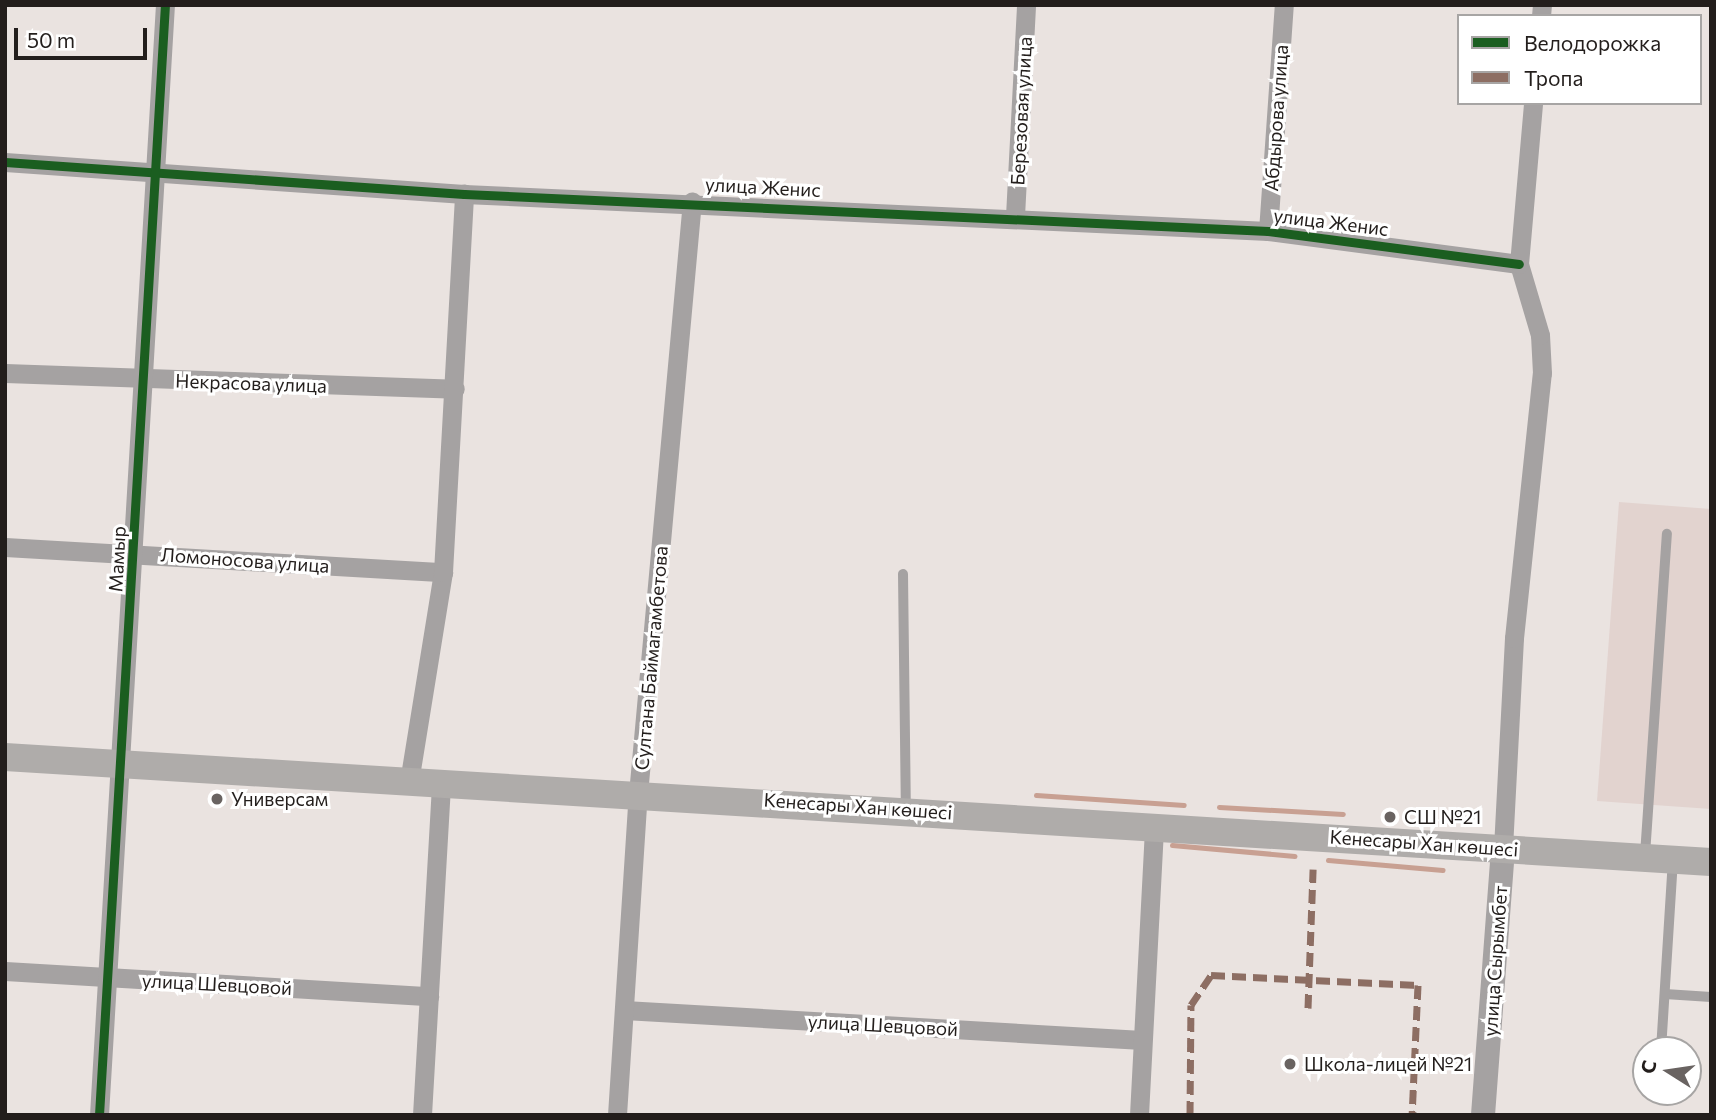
<!DOCTYPE html>
<meta charset="utf-8">
<style>
body{margin:0}
#map{position:relative;width:1716px;height:1120px;overflow:hidden;background:#eae3e0;font-family:Commissioner,sans-serif}
div>[style]{position:absolute}
.built>*{inset:0;background:#e2d3cf}
.stream>*{height:5px;margin:-2.5px;padding:0 2.5px;transform-origin:2.5px;border-radius:2.5px;background:#c8a092}
.path>*{height:3.5px;margin-top:-1.75px;transform-origin:0;background:repeating-linear-gradient(90deg,#ada8a7 0 5px,transparent 0 8.5px)}
.service>*{height:10px;margin:-5px;padding:0 5px;transform-origin:5px;border-radius:5px;background:#a5a2a2}
.minor>*{height:19px;margin:-9.5px;padding:0 9.5px;transform-origin:9.5px;border-radius:9.5px;background:#a5a2a2}
.tertiary>*{height:24px;margin:-12px;padding:0 12px;transform-origin:12px;border-radius:12px;background:#a5a2a2}
.secondary>*{height:28px;margin:-14px;padding:0 14px;transform-origin:14px;border-radius:14px;background:#afacaa}
.quiet>*{height:7px;margin-top:-3.5px;transform-origin:0;background:repeating-linear-gradient(90deg,#8d6e63 0 14px,transparent 0 21px)}
.cycleway>*{height:9px;margin:-4.5px;padding:0 4.5px;transform-origin:4.5px;border-radius:4.5px;background:#1b5e20}
.dots>*{width:19px;height:19px;translate:-50% -50%;box-sizing:border-box;border:4px solid #fff;border-radius:50%}
span{translate:-50% -50%;white-space:nowrap;text-align:center;line-height:1.15;-webkit-text-stroke:6px #fff;paint-order:stroke}
.street-label{font-size:19px;color:#231e1c}
.poi-label{font-size:19px;color:#231e1c}
.left{translate:0 -50%;text-align:left}
.frame{position:absolute;inset:0;border:7px solid #231e1c;pointer-events:none}
.legend{position:absolute;left:1457px;top:14px;width:245px;height:91px;box-sizing:border-box;background:#fff;border:2px solid #a7a5a4;margin:0;padding:9px 12px;list-style:none;font-size:21px;color:#231e1c}
.legend li{display:flex;align-items:center;gap:14px;height:35px}
.legend b{width:35px;border:2px solid #a7a5a4}
.north{position:absolute;left:1632px;top:1036px;width:70px;height:70px;box-sizing:border-box;background:#fff;border:2px solid #a7a5a4;border-radius:50%;rotate:282deg;font-size:19px;font-weight:700;line-height:28px;text-align:center;color:#231e1c}
.north::after{content:'';display:block;margin:auto;width:24px;height:32px;background:#696361;clip-path:polygon(50% 0,100% 100%,50% 72%,0 100%)}
.scale{position:absolute;left:14px;top:28px;width:133px;height:32px;box-sizing:border-box;border:4px solid #231e1c;border-top:0;padding-left:9px;font-size:21px;line-height:24px;white-space:nowrap;color:#231e1c;-webkit-text-stroke:5px #fff;paint-order:stroke}
</style>
<div id="map">
<div class="built">
<i style="clip-path:polygon(1619px 502px,1711px 509px,1711px 809px,1597px 801px)"></i>
</div>
<div class="stream">
<i style="left:1036px;top:795px;width:148px;rotate:3.9deg"></i>
<i style="left:1219px;top:807px;width:124px;rotate:3.2deg"></i>
<i style="left:1172px;top:845px;width:123px;rotate:5.1deg"></i>
<i style="left:1328px;top:860px;width:115px;rotate:5deg"></i>
</div>
<div class="path">
<i style="left:1412px;top:1112px;width:6px;rotate:31deg"></i>
</div>
<div class="service">
<i style="left:903px;top:574px;width:235px;rotate:89.3deg"></i>
<i style="left:1645px;top:855px;width:322px;rotate:-86.1deg"></i>
<i style="left:1665px;top:994px;width:46px;rotate:3.7deg"></i>
<i style="left:1661px;top:1050px;width:189px;rotate:-86.4deg"></i>
</div>
<div class="minor">
<i style="left:1541px;top:16px;width:11px;rotate:-85deg"></i>
<i style="left:5px;top:162px;width:460px;rotate:4deg"></i>
<i style="left:464px;top:194px;width:805px;rotate:2.63deg"></i>
<i style="left:1268px;top:231px;width:253px;rotate:7.5deg"></i>
<i style="left:1015px;top:216px;width:211px;rotate:-87deg"></i>
<i style="left:1268px;top:231px;width:227px;rotate:-86deg"></i>
<i style="left:5px;top:373px;width:450px;rotate:2deg"></i>
<i style="left:5px;top:547px;width:439px;rotate:3.3deg"></i>
<i style="left:409px;top:782px;width:213px;rotate:-80.8deg"></i>
<i style="left:443px;top:572px;width:379px;rotate:-86.8deg"></i>
<i style="left:1503px;top:848px;width:210px;rotate:-87deg"></i>
<i style="left:1514px;top:638px;width:266px;rotate:-84deg"></i>
<i style="left:1542px;top:373px;width:38px;rotate:-93deg"></i>
<i style="left:1540px;top:335px;width:74px;rotate:-106.5deg"></i>
<i style="left:1519px;top:264px;width:162px;rotate:-85deg"></i>
<i style="left:5px;top:971px;width:425px;rotate:3.4deg"></i>
<i style="left:624px;top:1010px;width:519px;rotate:3.31deg"></i>
<i style="left:99px;top:1115px;width:1112px;rotate:-86.6deg"></i>
<i style="left:422px;top:1115px;width:332px;rotate:-86.7deg"></i>
<i style="left:617px;top:1115px;width:322px;rotate:-86.3deg"></i>
<i style="left:638px;top:794px;width:595px;rotate:-84.8deg"></i>
<i style="left:1139px;top:1115px;width:289px;rotate:-87deg"></i>
</div>
<div class="tertiary">
<i style="left:1483px;top:1115px;width:268px;rotate:-85.7deg"></i>
</div>
<div class="secondary">
<i style="left:5px;top:757px;width:1709px;rotate:3.52deg"></i>
</div>
<div class="quiet">
<i style="left:1308px;top:1008px;width:139px;rotate:-87.9deg"></i>
<i style="left:1190px;top:1115px;width:110px;rotate:-89.5deg"></i>
<i style="left:1191px;top:1005px;width:36px;rotate:-56deg"></i>
<i style="left:1211px;top:975px;width:207px;rotate:2.8deg"></i>
<i style="left:1418px;top:985px;width:130px;rotate:92.6deg"></i>
</div>
<div class="cycleway">
<i style="left:5px;top:162px;width:460px;rotate:4deg"></i>
<i style="left:464px;top:194px;width:805px;rotate:2.63deg"></i>
<i style="left:1268px;top:231px;width:253px;rotate:7.5deg"></i>
<i style="left:99px;top:1115px;width:1112px;rotate:-86.6deg"></i>
</div>
<div class="dots">
<i style="left:217px;top:799px;background:#696361"></i>
<i style="left:1390px;top:817px;background:#696361"></i>
<i style="left:1290px;top:1064px;background:#696361"></i>
</div>
<div class="street-label">
<span style="left:1021px;top:111px;rotate:-87deg">Березовая улица</span>
<span style="left:1276px;top:118px;rotate:-86deg">Абдырова улица</span>
<span style="left:763px;top:187px;rotate:3deg">улица Женис</span>
<span style="left:1331px;top:222px;rotate:7deg">улица Женис</span>
<span style="left:251px;top:383px;rotate:2deg">Некрасова улица</span>
<span style="left:117px;top:559px;rotate:-87deg">Мамыр</span>
<span style="left:245px;top:560px;rotate:4deg">Ломоносова улица</span>
<span style="left:651px;top:658px;rotate:-85deg">Султана Баймагамбетова</span>
<span style="left:858px;top:806px;rotate:4deg">Кенесары Хан көшесі</span>
<span style="left:1424px;top:843px;rotate:4deg">Кенесары Хан көшесі</span>
<span style="left:1495px;top:961px;rotate:-86deg">улица Сырымбет</span>
<span style="left:217px;top:984px;rotate:3deg">улица Шевцовой</span>
<span style="left:883px;top:1025px;rotate:3deg">улица Шевцовой</span>
</div>
<div class="poi-label">
<span class="left" style="left:231px;top:799px">Универсам</span>
<span class="left" style="left:1404px;top:817px">СШ №21</span>
<span class="left" style="left:1304px;top:1064px">Школа-лицей №21</span>
</div>
<div class="frame"></div>
<ul class="legend">
<li><b style="height:9px;background:#1b5e20"></b>Велодорожка</li>
<li><b style="height:9px;background:#8d6e63"></b>Тропа</li>
</ul>
<div class="north">С</div>
<div class="scale">50 m</div>
</div>
